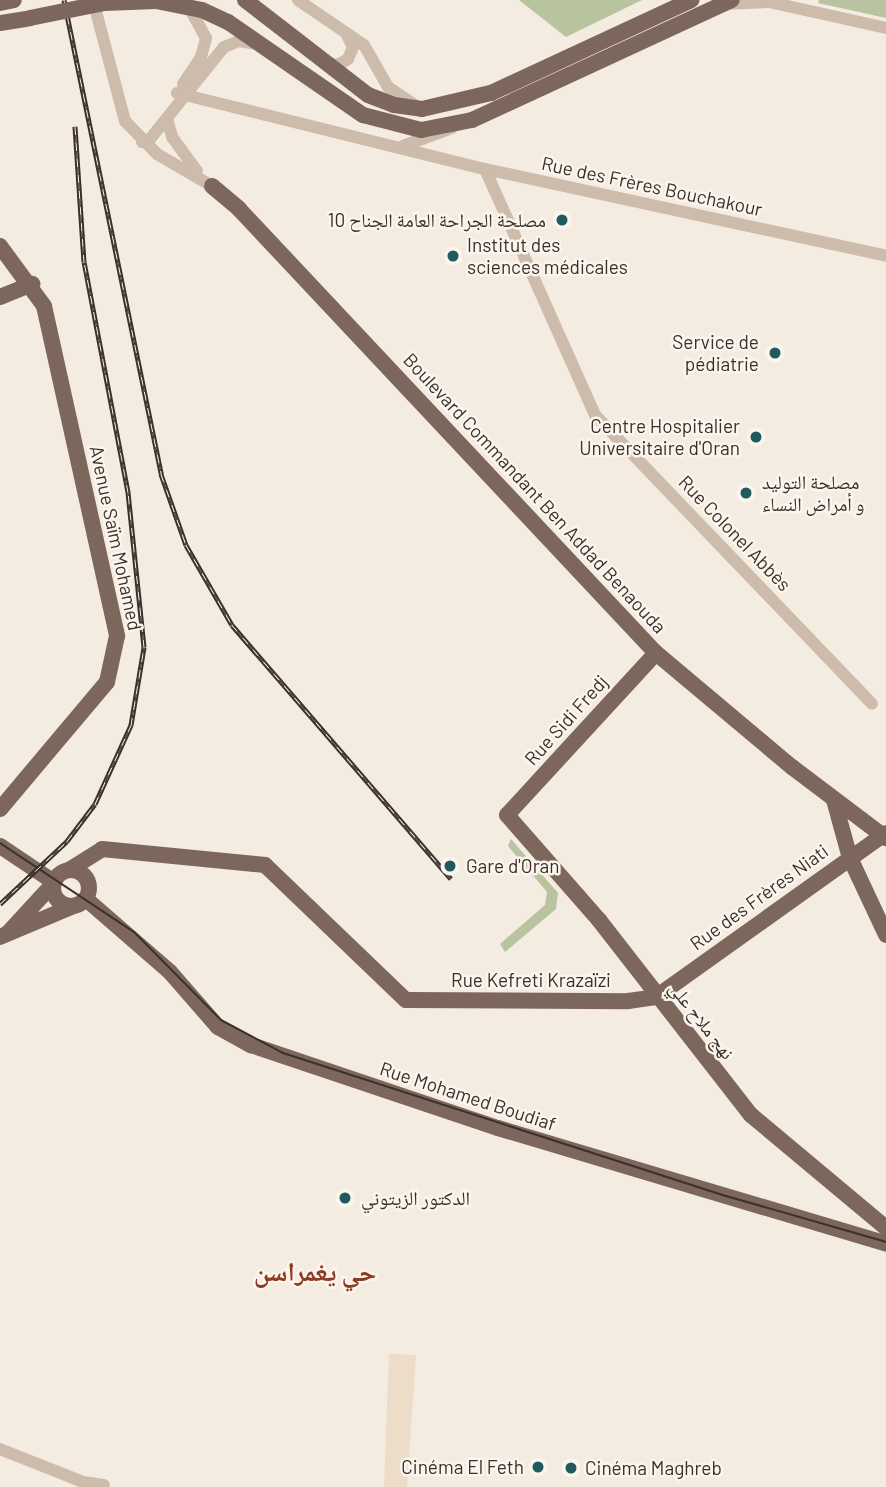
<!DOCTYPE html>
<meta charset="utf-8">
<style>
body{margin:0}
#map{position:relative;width:886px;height:1487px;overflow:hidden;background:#f4ebe1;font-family:Barlow,"Noto Naskh Arabic",sans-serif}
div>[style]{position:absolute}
.green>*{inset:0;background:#b8c4a0}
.plaza>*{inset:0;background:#ecdcc8}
.minor>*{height:12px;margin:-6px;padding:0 6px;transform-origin:6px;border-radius:6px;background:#cdbbac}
.major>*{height:16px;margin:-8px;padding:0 8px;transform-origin:8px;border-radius:8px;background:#7d675c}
.major>.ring{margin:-8px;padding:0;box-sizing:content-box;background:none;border:16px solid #7d675c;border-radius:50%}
.tram>*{height:2px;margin:-1px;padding:0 1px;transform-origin:1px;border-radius:1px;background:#3b302b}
.rail>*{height:5px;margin-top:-2.5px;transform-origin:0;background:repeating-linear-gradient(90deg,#fbf5ee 0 8px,#3b302b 0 16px);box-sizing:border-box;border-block:2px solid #3b302b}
.major-bridge>*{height:16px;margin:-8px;padding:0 8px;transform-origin:8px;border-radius:8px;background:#7d675c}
.dots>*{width:19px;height:19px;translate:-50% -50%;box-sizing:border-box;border:4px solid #fbf5ee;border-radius:50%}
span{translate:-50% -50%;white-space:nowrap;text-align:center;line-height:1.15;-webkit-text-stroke:5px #fbf5ee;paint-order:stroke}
.street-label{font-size:19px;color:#3b302b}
.poi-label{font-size:19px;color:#3b302b}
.right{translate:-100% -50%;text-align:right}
.left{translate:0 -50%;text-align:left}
.district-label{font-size:26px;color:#8c3b22;font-weight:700}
</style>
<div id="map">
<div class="green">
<i style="clip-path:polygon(519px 0,642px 0,566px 37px)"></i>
<i style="clip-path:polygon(819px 0,886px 0,886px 18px,818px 3px)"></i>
<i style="clip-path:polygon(511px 839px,558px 893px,556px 909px,505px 952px,500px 944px,545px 905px,547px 892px,508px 846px)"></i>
</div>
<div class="plaza">
<i style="clip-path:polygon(389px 1354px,416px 1355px,407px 1487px,384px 1487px)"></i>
</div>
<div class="minor">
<i style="left:93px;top:0;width:125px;rotate:75.2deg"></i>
<i style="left:125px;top:121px;width:46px;rotate:45.9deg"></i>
<i style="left:157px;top:154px;width:64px;rotate:30.2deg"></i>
<i style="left:298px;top:0;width:80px;rotate:34.3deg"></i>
<i style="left:364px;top:45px;width:48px;rotate:60.3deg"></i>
<i style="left:388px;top:87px;width:34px;rotate:34deg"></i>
<i style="left:725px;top:4px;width:44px;rotate:-2.6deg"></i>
<i style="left:769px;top:2px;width:120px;rotate:12.5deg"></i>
<i style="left:325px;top:63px;width:13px;rotate:9deg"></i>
<i style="left:338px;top:65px;width:12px;rotate:-31deg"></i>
<i style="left:348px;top:59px;width:13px;rotate:-67deg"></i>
<i style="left:353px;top:47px;width:13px;rotate:-117deg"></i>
<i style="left:183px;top:84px;width:32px;rotate:-56deg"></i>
<i style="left:201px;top:57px;width:20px;rotate:-75deg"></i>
<i style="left:206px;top:38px;width:38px;rotate:-119deg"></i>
<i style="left:177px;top:93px;width:317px;rotate:13.9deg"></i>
<i style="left:485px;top:169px;width:410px;rotate:12.2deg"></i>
<i style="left:167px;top:119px;width:19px;rotate:74deg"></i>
<i style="left:172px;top:137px;width:42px;rotate:53.7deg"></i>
<i style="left:142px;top:142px;width:9px;rotate:-21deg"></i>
<i style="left:150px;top:139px;width:118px;rotate:-51.2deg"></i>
<i style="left:224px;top:47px;width:16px;rotate:-22deg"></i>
<i style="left:239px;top:41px;width:17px;rotate:10deg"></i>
<i style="left:403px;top:146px;width:52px;rotate:-20.2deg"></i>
<i style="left:485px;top:169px;width:269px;rotate:65.9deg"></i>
<i style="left:595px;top:415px;width:400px;rotate:46.2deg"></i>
<i style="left:0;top:1449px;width:89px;rotate:21.7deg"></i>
<i style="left:83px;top:1482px;width:21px;rotate:8deg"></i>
</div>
<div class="major">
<i style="left:245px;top:0;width:155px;rotate:37.7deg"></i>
<i style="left:368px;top:95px;width:28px;rotate:21deg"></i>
<i style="left:394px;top:105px;width:28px;rotate:8deg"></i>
<i style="left:422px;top:109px;width:71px;rotate:-13.1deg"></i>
<i style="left:491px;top:93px;width:221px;rotate:-24.9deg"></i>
<i style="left:0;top:3px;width:14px;rotate:-12deg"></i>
<i style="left:104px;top:3px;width:52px;rotate:-2.2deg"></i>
<i style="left:156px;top:1px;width:47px;rotate:11.1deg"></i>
<i style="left:202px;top:10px;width:29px;rotate:25deg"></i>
<i style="left:228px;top:22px;width:164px;rotate:34.6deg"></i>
<i style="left:363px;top:115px;width:60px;rotate:14.5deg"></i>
<i style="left:421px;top:130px;width:52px;rotate:-11.1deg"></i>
<i style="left:472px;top:120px;width:286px;rotate:-24.8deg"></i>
<i style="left:0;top:23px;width:30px;rotate:-9deg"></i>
<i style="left:212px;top:186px;width:35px;rotate:40deg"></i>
<i style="left:239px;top:209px;width:609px;rotate:46.8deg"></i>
<i style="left:656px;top:653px;width:177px;rotate:40deg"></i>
<i style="left:792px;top:767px;width:118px;rotate:37.1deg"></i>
<i style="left:0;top:246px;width:74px;rotate:53.7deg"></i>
<i style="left:44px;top:306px;width:338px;rotate:77.5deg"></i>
<i style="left:117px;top:636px;width:47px;rotate:102.3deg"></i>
<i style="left:107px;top:682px;width:166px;rotate:130.1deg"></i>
<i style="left:0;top:297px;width:35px;rotate:-22deg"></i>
<i style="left:656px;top:653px;width:220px;rotate:132.6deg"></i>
<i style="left:507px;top:815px;width:140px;rotate:48.8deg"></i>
<i style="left:599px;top:920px;width:247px;rotate:52.1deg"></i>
<i style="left:751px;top:1115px;width:176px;rotate:39.9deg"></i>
<i style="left:834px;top:800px;width:60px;rotate:74.6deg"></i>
<i style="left:850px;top:858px;width:85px;rotate:64.9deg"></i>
<i style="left:0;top:846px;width:65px;rotate:33.7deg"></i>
<i class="ring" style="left:53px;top:870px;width:20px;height:20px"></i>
<i style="left:69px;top:870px;width:39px;rotate:-32deg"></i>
<i style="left:102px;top:849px;width:164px;rotate:5.6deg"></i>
<i style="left:265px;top:865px;width:195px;rotate:43.8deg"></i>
<i style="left:406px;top:1000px;width:222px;rotate:0.3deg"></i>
<i style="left:628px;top:1001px;width:28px;rotate:-8deg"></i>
<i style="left:656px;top:997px;width:282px;rotate:-35.5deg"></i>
<i style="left:86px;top:899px;width:111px;rotate:41deg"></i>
<i style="left:170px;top:972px;width:73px;rotate:48.9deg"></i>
<i style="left:218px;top:1027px;width:38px;rotate:29deg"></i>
<i style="left:251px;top:1045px;width:261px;rotate:18.6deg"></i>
<i style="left:498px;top:1128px;width:405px;rotate:16.6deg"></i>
<i style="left:8px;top:933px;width:67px;rotate:-47.4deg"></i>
<i style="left:0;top:937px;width:77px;rotate:-22.9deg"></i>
</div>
<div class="tram">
<i style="left:0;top:843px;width:161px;rotate:33.6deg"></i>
<i style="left:134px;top:932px;width:124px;rotate:45.3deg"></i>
<i style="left:221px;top:1020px;width:70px;rotate:28deg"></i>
<i style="left:283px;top:1053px;width:466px;rotate:17.9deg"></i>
<i style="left:726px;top:1196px;width:166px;rotate:16deg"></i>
</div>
<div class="rail">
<i style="left:64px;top:0;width:484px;rotate:78.4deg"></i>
<i style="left:161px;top:474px;width:75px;rotate:70.6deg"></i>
<i style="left:186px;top:545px;width:92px;rotate:60.1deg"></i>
<i style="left:232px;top:625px;width:335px;rotate:49.2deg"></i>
<i style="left:0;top:904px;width:92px;rotate:-43.2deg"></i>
<i style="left:67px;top:841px;width:46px;rotate:-52.9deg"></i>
<i style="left:95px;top:804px;width:87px;rotate:-65.5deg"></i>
<i style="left:131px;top:725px;width:79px;rotate:-80.5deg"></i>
<i style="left:144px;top:647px;width:156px;rotate:-95.9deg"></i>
<i style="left:128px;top:492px;width:234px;rotate:-100.8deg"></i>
<i style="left:84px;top:262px;width:136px;rotate:-93.8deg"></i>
</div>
<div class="major-bridge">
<i style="left:30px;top:18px;width:76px;rotate:-11.5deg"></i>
</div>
<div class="dots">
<i style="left:562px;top:220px;background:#1f5a5e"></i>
<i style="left:453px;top:256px;background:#1f5a5e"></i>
<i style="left:775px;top:353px;background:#1f5a5e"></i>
<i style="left:756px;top:437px;background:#1f5a5e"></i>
<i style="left:746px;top:493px;background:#1f5a5e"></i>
<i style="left:450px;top:866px;background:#1f5a5e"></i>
<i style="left:345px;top:1198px;background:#1f5a5e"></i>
<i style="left:538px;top:1467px;background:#1f5a5e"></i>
<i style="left:571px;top:1468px;background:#1f5a5e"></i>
</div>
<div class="street-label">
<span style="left:652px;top:186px;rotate:12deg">Rue des Frères Bouchakour</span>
<span style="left:535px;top:493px;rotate:47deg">Boulevard Commandant Ben Addad Benaouda</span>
<span style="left:735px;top:533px;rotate:46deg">Rue Colonel Abbès</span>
<span style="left:116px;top:538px;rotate:78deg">Avenue Saïm Mohamed</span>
<span style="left:566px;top:720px;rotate:-48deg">Rue Sidi Fredj</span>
<span style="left:759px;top:897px;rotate:-36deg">Rue des Frères Niati</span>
<span style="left:531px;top:980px">Rue Kefreti Krazaïzi</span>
<span style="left:702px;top:1020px;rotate:52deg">نهج ملاح علي</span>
<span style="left:468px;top:1096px;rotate:18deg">Rue Mohamed Boudiaf</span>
</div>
<div class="poi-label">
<span class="right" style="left:546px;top:220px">مصلحة الجراحة العامة الجناح 10</span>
<span class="left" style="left:467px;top:256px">Institut des<br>sciences médicales</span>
<span class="right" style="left:759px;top:353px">Service de<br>pédiatrie</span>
<span class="right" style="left:740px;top:437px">Centre Hospitalier<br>Universitaire d'Oran</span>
<span class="left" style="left:762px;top:493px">مصلحة التوليد<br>و أمراض النساء</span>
<span class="left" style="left:466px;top:866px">Gare d'Oran</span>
<span class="left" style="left:361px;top:1198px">الدكتور الزيتوني</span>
<span class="right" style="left:524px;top:1467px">Cinéma El Feth</span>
<span class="left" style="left:585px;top:1468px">Cinéma Maghreb</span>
</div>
<div class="district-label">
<span style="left:315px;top:1271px">حي يغمراسن</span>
</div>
</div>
